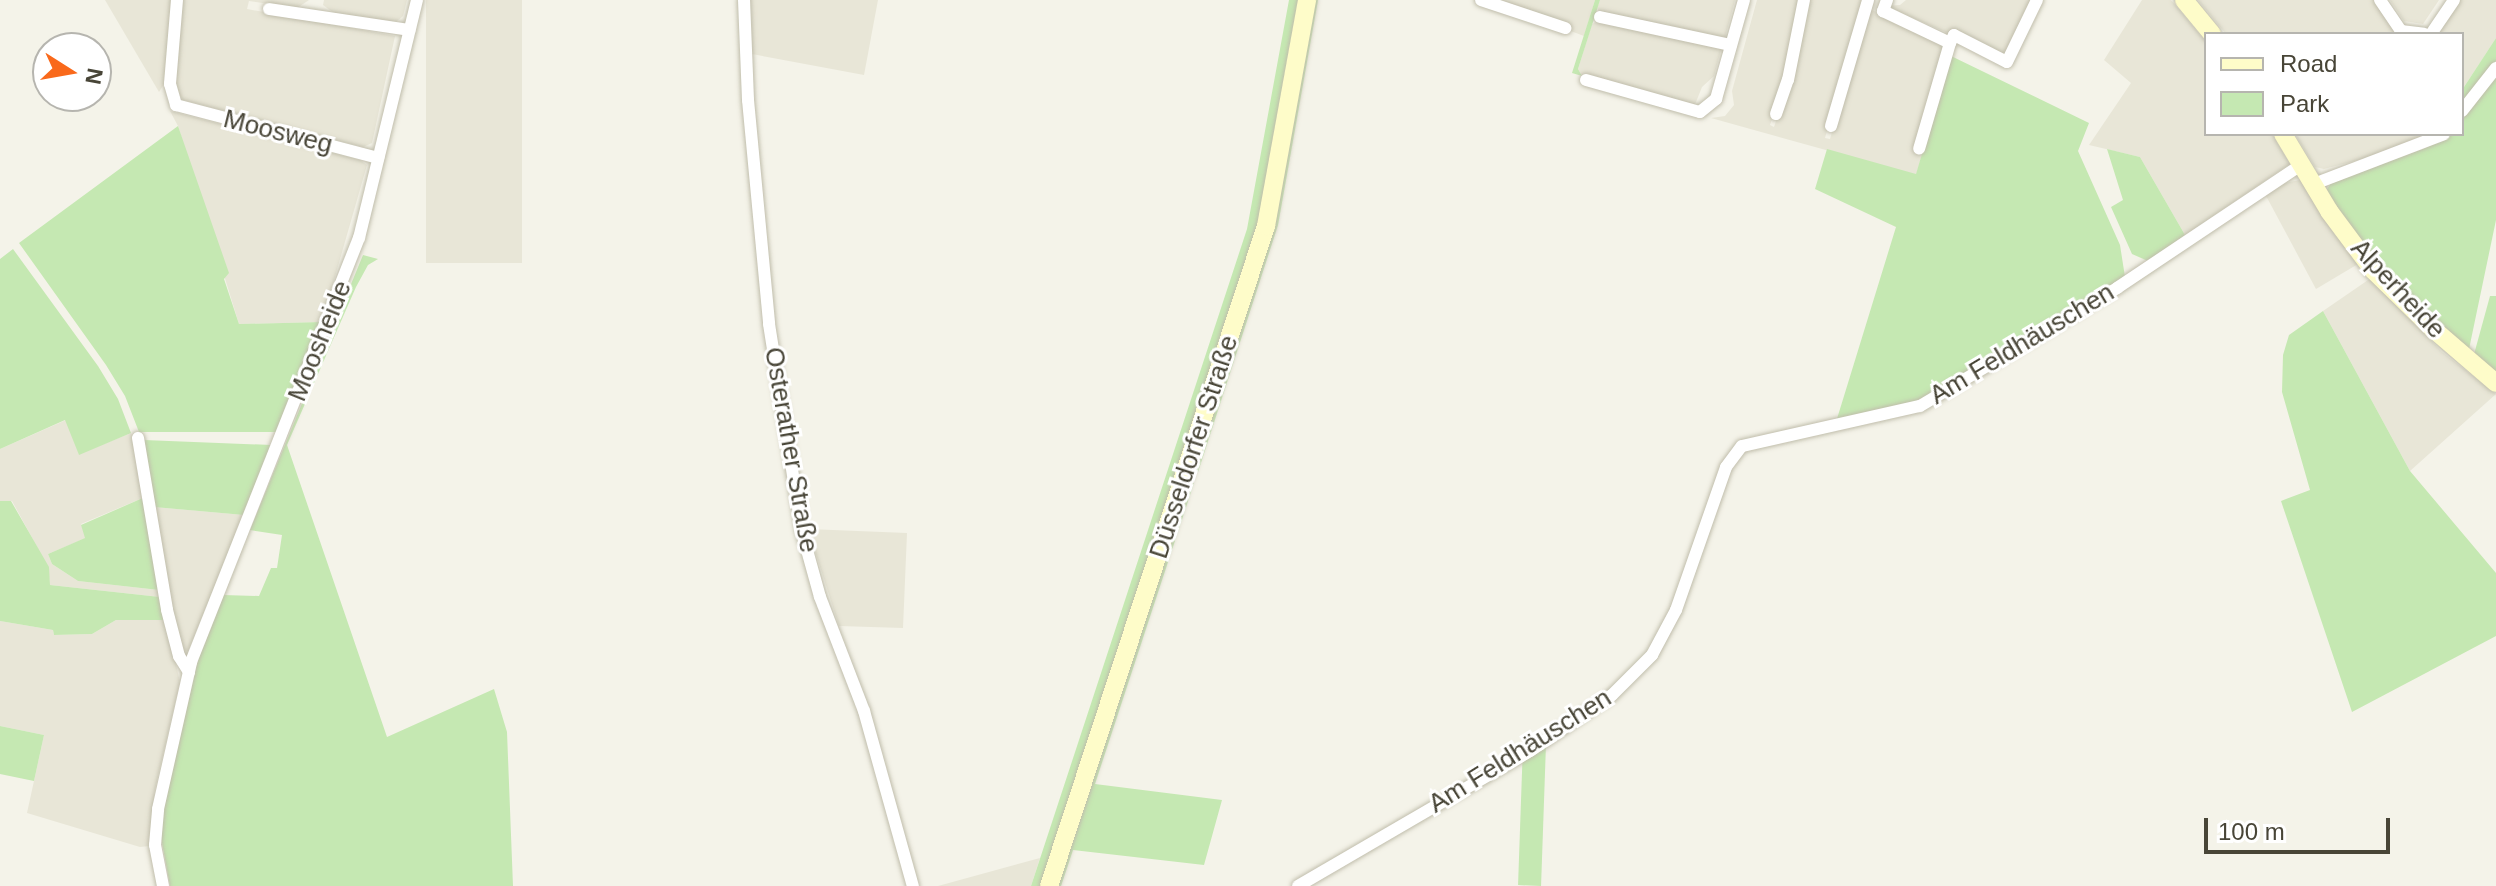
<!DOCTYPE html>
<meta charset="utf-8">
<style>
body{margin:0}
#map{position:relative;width:2496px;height:886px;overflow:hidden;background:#f4f3e9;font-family:Helvetica,sans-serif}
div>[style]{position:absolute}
.residential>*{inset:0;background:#e8e6d7;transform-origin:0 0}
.green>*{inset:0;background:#c5e8b2;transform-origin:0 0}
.roads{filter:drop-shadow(0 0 2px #c0bdab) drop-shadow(0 0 2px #c0bdab)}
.street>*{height:12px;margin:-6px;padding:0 6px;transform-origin:6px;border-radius:6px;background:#fff}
.secondary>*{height:18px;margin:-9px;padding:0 9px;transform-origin:9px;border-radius:9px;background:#fefcc9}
span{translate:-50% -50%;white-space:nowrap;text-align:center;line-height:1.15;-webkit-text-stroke:6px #fff;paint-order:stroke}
.street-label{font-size:26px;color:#484537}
.legend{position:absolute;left:2204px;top:32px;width:260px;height:104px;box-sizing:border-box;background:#fff;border:2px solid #b6b5af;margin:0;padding:10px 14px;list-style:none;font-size:24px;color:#484537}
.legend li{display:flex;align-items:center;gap:16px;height:40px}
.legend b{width:40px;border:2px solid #b6b5af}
.north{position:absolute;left:32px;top:32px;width:80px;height:80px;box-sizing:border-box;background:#fff;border:2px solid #b6b5af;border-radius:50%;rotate:101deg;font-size:22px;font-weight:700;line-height:32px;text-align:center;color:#484537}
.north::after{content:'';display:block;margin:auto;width:28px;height:36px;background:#f9691b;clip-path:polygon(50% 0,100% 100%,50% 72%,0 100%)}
.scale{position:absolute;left:2204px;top:818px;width:186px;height:36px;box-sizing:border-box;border:4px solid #484537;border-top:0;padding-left:10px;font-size:24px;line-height:28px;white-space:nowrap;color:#484537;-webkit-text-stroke:6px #fff;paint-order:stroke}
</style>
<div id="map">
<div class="residential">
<i style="clip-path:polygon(105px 0,171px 0,164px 84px,159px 92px)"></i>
<i style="clip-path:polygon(182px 0,309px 0,297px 8px,249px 1px,247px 9px,395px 36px,372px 143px,363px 147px,183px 100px,175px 88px)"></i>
<i style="clip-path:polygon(324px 0,407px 0,403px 16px,396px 22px,334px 13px,323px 5px)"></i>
<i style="left:426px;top:0;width:96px;height:263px"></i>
<i style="clip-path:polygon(751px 0,878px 0,864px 75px,752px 54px)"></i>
<i style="clip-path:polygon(1488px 0,1595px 0,1584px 36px)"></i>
<i style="clip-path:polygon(1600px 0,1735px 0,1724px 41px,1601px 15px,1597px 8px)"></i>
<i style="clip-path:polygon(1757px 0,1801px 0,1787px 73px,1770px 125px,1774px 127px,1792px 74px,1807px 0,1864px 0,1825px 138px,1830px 139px,1868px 8px,1941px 44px,1944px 52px,1915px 153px,1922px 155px,1916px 175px,1711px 118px,1725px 116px,1734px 105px,1732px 91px)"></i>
<i style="clip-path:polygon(1906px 0,2033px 0,2007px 53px,2000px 56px,1886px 6px,1900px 5px)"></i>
<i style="clip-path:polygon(2142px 0,2171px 0,2206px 42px,2206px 134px,2272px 134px,2290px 164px,2185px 235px,2140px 157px,2089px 145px,2131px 83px,2104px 60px)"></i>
<i style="clip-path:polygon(2198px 0,2376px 0,2397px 34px,2226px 34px)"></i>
<i style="clip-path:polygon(2390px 0,2439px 0,2423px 24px,2404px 21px)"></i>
<i style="clip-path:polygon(2459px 0,2496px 0,2496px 38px,2462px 90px,2462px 34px,2436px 34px)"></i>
<i style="clip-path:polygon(1600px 20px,1722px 46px,1714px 76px,1702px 87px,1694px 107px,1582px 76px,1578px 69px,1592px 24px)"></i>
<i style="clip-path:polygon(170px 111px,360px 160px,367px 165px,322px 322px,239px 324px,178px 126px)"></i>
<i style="clip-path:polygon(2295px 134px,2428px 134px,2366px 158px,2324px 169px,2315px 167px)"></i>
<i style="clip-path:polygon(2300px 180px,2358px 264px,2316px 289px,2265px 194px,2280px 184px)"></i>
<i style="clip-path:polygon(2371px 278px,2442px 352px,2496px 394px,2410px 471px,2323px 311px)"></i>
<i style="clip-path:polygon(66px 420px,79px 454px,131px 433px,137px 448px,145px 497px,81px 524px,86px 538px,48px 554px,52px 564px,78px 581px,159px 590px,160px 597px,50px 585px,48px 567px,12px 501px,0 501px,0 449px)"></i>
<i style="clip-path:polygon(154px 507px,244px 515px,188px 651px,182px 652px,170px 611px)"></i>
<i style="clip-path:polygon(808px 529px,907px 533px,903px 628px,839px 626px)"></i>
<i style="clip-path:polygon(116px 620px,166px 620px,180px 682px,155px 789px,149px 846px,140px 847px,27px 813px,44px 735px,0 726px,0 621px,53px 630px,54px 635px,92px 634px)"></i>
<i style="clip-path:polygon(1040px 858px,1031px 886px,938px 886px)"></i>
</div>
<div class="green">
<i style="clip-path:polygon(1289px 0,1300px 0,1262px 211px,1042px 886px,1031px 886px,1247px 229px)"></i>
<i style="clip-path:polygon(1313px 0,1318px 0,1278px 225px,1198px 472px,1195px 468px,1262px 263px)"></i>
<i style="clip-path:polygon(1595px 0,1600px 0,1578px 69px,1582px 76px,1572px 73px)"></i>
<i style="clip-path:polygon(2496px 38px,2496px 61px,2462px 104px,2462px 90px)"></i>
<i style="clip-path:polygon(1951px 56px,2089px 123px,2078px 151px,2120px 245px,2125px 277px,1918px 402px,1836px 422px,1896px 227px,1815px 189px,1827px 149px,1916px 174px)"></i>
<i style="clip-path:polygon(2496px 73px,2496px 220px,2468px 354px,2374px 264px,2325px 193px,2332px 181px,2423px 149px,2452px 134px,2462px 134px,2462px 119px)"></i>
<i style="clip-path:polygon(178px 126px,229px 273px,224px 279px,239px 324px,322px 322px,277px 432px,139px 432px,125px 396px,106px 365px,19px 243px)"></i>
<i style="clip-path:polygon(2107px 149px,2140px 157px,2185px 235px,2148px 261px,2132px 254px,2111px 207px,2123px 200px)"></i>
<i style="clip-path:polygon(13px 249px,98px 366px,118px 399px,131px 433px,79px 455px,65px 420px,0 449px,0 259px)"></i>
<i style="clip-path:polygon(363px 255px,378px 259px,368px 265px,356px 287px,287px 445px,387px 737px,494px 689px,507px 732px,513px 886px,170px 886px,161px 837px,165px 800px,201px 648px,223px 595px,259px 596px,271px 568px,277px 568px,282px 535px,250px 530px)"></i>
<i style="clip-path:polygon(2490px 296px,2496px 296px,2496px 377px,2473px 358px)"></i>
<i style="clip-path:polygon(2323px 311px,2410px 471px,2496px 573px,2496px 636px,2352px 712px,2281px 501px,2310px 490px,2282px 392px,2283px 355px,2289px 335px)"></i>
<i style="clip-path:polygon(144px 440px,272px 445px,244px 515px,154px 507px)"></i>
<i style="clip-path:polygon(1194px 483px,1095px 784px,1222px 800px,1204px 865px,1073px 850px,1061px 886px,1056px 886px,1189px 486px)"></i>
<i style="clip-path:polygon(145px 497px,159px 590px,78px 581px,52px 564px,48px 554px,85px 538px,81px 525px)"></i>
<i style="clip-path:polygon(0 501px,11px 501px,49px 567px,50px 585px,160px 597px,166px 620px,116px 620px,92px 634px,54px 635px,53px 630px,0 621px)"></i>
<i style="clip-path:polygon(0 726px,44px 735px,34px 781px,0 774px)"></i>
<i style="left:1546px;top:744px;width:142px;height:23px;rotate:92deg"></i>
</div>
<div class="roads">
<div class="street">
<i style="left:177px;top:0;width:84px;rotate:94.8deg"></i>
<i style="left:170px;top:84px;width:22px;rotate:74deg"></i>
<i style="left:176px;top:105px;width:209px;rotate:14.7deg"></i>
<i style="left:744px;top:0;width:100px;rotate:87.7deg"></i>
<i style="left:748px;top:100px;width:225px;rotate:84.6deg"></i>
<i style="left:769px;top:324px;width:211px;rotate:81deg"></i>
<i style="left:802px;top:532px;width:67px;rotate:74.5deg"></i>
<i style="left:820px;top:597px;width:122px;rotate:68.9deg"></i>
<i style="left:864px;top:711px;width:182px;rotate:74.4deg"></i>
<i style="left:1481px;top:0;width:89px;rotate:18.4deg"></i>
<i style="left:1887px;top:0;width:12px;rotate:110deg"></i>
<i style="left:1883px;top:11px;width:74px;rotate:25.5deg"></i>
<i style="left:1950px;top:43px;width:110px;rotate:106.3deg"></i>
<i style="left:2380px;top:0;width:41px;rotate:55.9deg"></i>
<i style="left:269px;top:9px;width:142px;rotate:8.5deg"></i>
<i style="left:1600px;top:17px;width:134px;rotate:12.1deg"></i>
<i style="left:2401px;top:31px;width:23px;rotate:7deg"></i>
<i style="left:2431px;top:34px;width:41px;rotate:-55.9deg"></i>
<i style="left:1950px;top:43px;width:9px;rotate:-63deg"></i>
<i style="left:1954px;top:35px;width:59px;rotate:27deg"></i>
<i style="left:2007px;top:62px;width:69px;rotate:-64.2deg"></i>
<i style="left:1586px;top:80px;width:118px;rotate:15.7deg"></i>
<i style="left:1700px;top:112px;width:21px;rotate:-39deg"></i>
<i style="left:1716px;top:99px;width:103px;rotate:-74.2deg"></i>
<i style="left:2462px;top:111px;width:55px;rotate:-51.7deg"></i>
<i style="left:1776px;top:114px;width:36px;rotate:-71deg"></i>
<i style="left:1788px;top:80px;width:82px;rotate:-78.7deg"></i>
<i style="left:1831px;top:126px;width:131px;rotate:-73.6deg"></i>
<i style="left:2314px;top:184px;width:139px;rotate:-21deg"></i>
<i style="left:138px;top:438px;width:174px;rotate:80.4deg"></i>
<i style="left:167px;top:610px;width:48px;rotate:75.4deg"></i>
<i style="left:179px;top:656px;width:19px;rotate:58deg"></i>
<i style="left:163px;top:886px;width:42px;rotate:-101deg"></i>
<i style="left:155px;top:845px;width:36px;rotate:-85deg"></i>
<i style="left:158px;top:809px;width:151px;rotate:-77.3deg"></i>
<i style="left:191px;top:662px;width:456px;rotate:-68.4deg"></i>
<i style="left:359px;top:238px;width:245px;rotate:-76.3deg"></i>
<i style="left:1298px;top:886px;width:268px;rotate:-30.2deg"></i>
<i style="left:1530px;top:751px;width:99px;rotate:-34.3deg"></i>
<i style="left:1612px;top:695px;width:57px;rotate:-45deg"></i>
<i style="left:1652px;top:655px;width:51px;rotate:-61.9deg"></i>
<i style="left:1676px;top:610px;width:151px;rotate:-70.7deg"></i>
<i style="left:1726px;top:467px;width:26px;rotate:-53deg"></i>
<i style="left:1742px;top:446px;width:182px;rotate:-12.7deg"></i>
<i style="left:1920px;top:406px;width:230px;rotate:-30.9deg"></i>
<i style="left:2117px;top:288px;width:223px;rotate:-33.8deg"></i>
</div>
<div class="secondary">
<i style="left:2184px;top:0;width:44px;rotate:50.5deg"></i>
<i style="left:2283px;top:134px;width:90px;rotate:59.1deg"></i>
<i style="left:2329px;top:211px;width:74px;rotate:53.3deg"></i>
<i style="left:2373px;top:270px;width:83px;rotate:44.5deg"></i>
<i style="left:2432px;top:328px;width:84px;rotate:40.7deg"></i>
<i style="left:1049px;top:886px;width:695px;rotate:-71.8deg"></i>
<i style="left:1266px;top:226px;width:230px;rotate:-79.7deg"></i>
</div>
</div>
<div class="street-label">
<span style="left:278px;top:132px;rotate:14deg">Moosweg</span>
<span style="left:2398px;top:289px;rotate:47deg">Alperheide</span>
<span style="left:320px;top:341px;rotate:-68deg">Moosheide</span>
<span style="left:2022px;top:344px;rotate:-31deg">Am Feldhäuschen</span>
<span style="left:1194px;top:447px;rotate:-72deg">Düsseldorfer Straße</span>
<span style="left:791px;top:450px;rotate:80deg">Osterather Straße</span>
<span style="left:1520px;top:751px;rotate:-32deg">Am Feldhäuschen</span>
</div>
<ul class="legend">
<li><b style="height:10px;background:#fefcc9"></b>Road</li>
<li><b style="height:22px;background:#c5e8b2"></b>Park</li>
</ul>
<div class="north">N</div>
<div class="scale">100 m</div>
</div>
